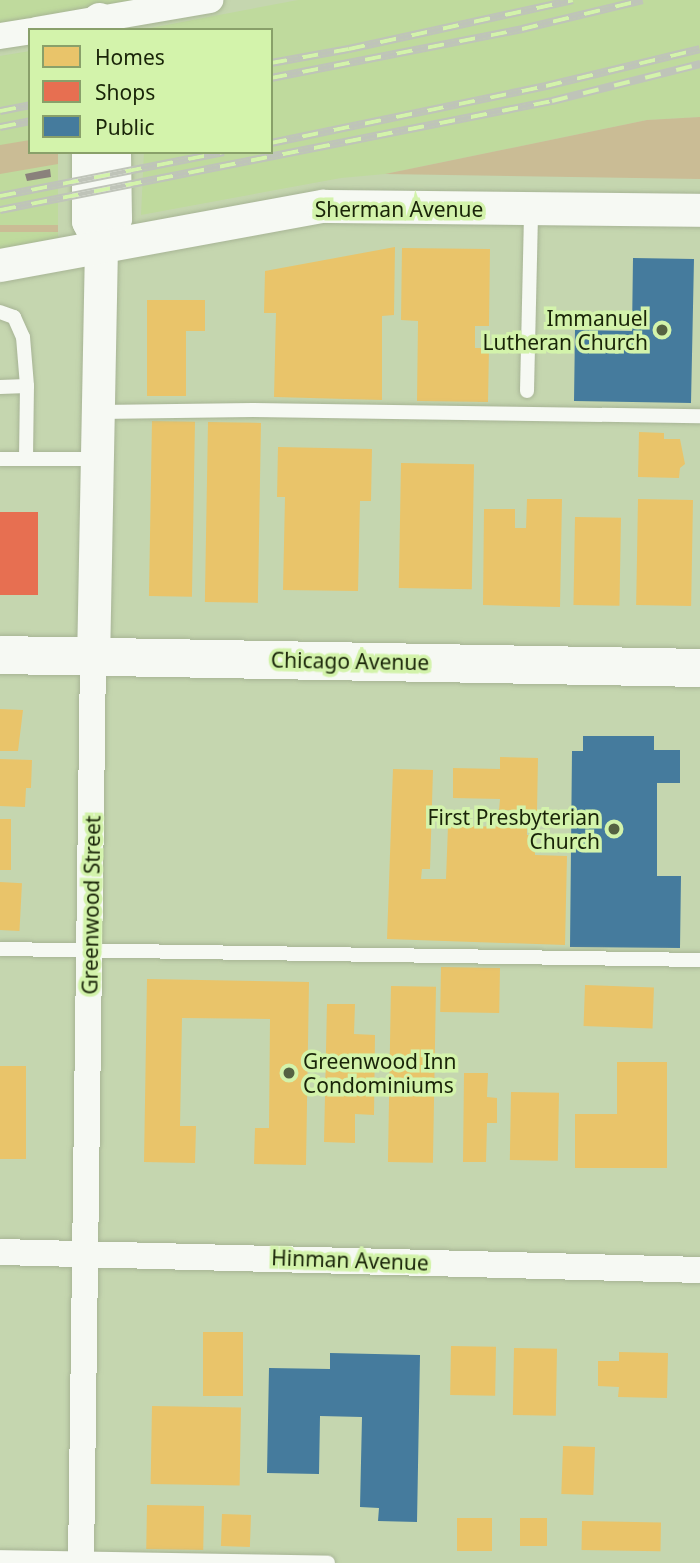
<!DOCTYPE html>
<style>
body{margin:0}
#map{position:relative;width:700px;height:1563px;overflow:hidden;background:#c5d6af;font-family:"Noto Sans",sans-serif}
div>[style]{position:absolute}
.built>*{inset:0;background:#bfda9d}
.green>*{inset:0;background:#cabc95;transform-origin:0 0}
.homes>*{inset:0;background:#e9c46a;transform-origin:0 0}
.shops>*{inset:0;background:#e76f51;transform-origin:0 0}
.public>*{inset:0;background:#457b9d}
.industry>*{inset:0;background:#8a817c}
.roads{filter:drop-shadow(0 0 2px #a7b495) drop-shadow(0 0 2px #a7b495)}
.service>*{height:14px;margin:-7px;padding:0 7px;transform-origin:7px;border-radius:7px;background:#f6f9f3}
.minor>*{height:26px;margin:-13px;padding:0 13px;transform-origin:13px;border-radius:13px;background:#f6f9f3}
.tertiary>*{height:33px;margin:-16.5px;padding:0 16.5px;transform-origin:16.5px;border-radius:16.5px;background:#f6f9f3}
.secondary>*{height:38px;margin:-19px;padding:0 19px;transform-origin:19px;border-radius:19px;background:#f6f9f3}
.rail>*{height:8px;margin-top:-4px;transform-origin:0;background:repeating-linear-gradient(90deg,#d3f3ab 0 16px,#bfc4b9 0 32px);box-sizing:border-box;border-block:2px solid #bfc4b9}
.dots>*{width:19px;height:19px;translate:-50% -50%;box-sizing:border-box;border:4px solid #d3f3ab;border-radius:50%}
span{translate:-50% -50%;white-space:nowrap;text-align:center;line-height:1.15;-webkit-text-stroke:7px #d3f3ab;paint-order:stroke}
.street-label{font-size:21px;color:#192408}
.poi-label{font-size:21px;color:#192408}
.right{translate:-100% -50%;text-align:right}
.left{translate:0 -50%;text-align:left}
.legend{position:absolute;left:28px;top:28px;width:245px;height:126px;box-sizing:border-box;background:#d3f3ab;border:2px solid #89a06a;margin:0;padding:9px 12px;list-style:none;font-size:21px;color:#192408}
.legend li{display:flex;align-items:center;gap:14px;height:35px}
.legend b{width:35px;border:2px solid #89a06a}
</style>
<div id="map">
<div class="built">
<i style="clip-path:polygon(0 0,205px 0,0 35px)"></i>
<i style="clip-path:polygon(298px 0,700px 0,700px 117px,647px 120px,385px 174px,341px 178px,141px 215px,144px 152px,271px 152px,271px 30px,145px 29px)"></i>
<i style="clip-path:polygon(30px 51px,30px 152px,58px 152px,58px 240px,0 251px,0 56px)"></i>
</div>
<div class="green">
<i style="clip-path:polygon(700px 117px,700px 179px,385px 174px,647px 120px)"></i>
<i style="clip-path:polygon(30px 140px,30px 152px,58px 152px,58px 164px,0 174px,0 145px)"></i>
<i style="left:58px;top:225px;width:7px;height:59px;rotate:90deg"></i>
</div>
<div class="homes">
<i style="clip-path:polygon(395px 247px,394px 315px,382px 316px,382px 400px,274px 397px,276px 313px,264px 313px,265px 271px)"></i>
<i style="clip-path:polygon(402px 248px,490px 249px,489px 326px,475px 326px,475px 348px,489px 348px,488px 402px,417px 401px,418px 321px,401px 320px)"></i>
<i style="clip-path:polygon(147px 300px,205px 300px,205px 331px,186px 331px,186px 396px,147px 396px)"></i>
<i style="left:152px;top:421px;width:43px;height:175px;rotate:1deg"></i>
<i style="left:208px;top:422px;width:53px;height:180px;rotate:1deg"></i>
<i style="clip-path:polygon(639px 432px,664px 433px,664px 439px,680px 439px,685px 464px,680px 468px,679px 478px,638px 477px)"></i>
<i style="clip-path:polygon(278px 447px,372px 449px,371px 501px,360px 501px,358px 591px,283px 590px,285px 497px,277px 497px)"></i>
<i style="left:401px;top:463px;width:73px;height:125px;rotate:1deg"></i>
<i style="clip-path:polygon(527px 499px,562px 499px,560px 607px,483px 605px,484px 509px,515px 509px,515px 528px,526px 528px)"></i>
<i style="left:638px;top:499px;width:55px;height:106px;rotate:1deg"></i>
<i style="left:575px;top:517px;width:46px;height:88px;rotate:1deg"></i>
<i style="clip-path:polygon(0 709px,23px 710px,18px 751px,0 751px)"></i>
<i style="clip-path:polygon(500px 757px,538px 758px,537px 811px,499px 810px,500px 799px,453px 798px,453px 768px,500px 769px)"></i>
<i style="clip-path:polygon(0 759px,32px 760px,31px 788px,26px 788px,25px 807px,0 806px)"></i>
<i style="clip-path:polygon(393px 769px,433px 770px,430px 869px,422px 869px,421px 879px,446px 879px,448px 826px,527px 827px,527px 835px,535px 835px,535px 855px,567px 856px,565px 945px,387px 939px)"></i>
<i style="left:0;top:819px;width:11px;height:51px"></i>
<i style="left:0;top:882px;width:22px;height:48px;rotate:3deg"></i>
<i style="left:441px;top:967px;width:59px;height:45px;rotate:1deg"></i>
<i style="clip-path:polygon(147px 979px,309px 982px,306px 1165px,254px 1164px,255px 1128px,269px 1128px,270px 1019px,182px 1018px,180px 1126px,196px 1126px,195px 1163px,144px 1162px)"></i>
<i style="left:585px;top:985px;width:69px;height:41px;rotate:2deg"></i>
<i style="left:391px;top:986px;width:45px;height:176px;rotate:1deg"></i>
<i style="clip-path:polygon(327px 1004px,355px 1004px,354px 1034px,375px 1035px,374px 1115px,355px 1114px,355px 1143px,324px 1142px)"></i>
<i style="clip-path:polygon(617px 1062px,667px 1062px,667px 1168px,575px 1168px,575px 1114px,617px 1114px)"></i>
<i style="left:0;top:1066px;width:26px;height:93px"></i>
<i style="clip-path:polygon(464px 1073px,488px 1073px,487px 1097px,497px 1098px,497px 1123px,487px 1123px,486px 1162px,463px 1162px)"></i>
<i style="left:511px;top:1092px;width:48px;height:68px;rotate:1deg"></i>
<i style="left:203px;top:1332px;width:40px;height:64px"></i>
<i style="left:451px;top:1346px;width:45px;height:49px;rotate:1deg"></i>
<i style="left:514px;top:1348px;width:43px;height:67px;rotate:1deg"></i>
<i style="clip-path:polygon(619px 1352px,668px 1353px,667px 1398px,618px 1397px,619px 1387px,598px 1386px,598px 1361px,619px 1361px)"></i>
<i style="left:152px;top:1406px;width:89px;height:78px;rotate:1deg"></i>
<i style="left:563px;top:1446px;width:32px;height:48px;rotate:2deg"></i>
<i style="left:147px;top:1505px;width:57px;height:44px;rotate:1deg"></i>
<i style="left:222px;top:1514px;width:29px;height:32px;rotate:2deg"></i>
<i style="left:457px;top:1518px;width:35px;height:33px"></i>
<i style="left:520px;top:1518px;width:27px;height:28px"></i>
<i style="left:582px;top:1521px;width:79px;height:29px;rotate:1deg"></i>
</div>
<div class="shops">
<i style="left:0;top:512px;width:38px;height:83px"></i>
</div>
<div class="public">
<i style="clip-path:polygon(633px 258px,694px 259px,691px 403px,574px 401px,575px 330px,632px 331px)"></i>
<i style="clip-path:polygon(583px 736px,654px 736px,654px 750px,680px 750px,680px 783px,657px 783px,657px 876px,681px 876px,680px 948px,570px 947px,572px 751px,583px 751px)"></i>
<i style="clip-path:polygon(330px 1353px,420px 1355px,417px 1522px,378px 1521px,379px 1508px,360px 1507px,362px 1417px,320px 1416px,319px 1474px,267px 1473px,269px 1368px,330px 1369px)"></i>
</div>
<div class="industry">
<i style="clip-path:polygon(50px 169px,51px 177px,27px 181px,25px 174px)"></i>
</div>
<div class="roads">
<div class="service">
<i style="left:0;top:312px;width:15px;rotate:20deg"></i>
<i style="left:14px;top:317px;width:22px;rotate:66deg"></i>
<i style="left:23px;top:337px;width:49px;rotate:85.3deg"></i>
<i style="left:0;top:387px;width:27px;rotate:-2deg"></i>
<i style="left:27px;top:386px;width:73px;rotate:90.8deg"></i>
<i style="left:527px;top:391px;width:183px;rotate:-88.7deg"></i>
<i style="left:99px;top:412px;width:154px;rotate:-0.7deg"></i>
<i style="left:253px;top:410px;width:447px;rotate:0.8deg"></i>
<i style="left:0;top:459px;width:96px"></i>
<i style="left:0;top:949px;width:700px;rotate:0.9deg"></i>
<i style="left:0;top:1557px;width:328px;rotate:1deg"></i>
</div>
<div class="minor">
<i style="left:36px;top:30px;width:177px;rotate:-9.8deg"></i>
<i style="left:0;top:36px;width:30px;rotate:-9deg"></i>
<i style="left:0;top:1252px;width:700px;rotate:1.47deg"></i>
<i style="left:81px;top:1563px;width:908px;rotate:-89.24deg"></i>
</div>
<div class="tertiary">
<i style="left:99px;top:19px;width:12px;rotate:70deg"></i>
<i style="left:88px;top:152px;width:69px;rotate:90deg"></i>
<i style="left:88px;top:221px;width:28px;rotate:63deg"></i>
<i style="left:101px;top:246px;width:409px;rotate:91.1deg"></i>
<i style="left:101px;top:246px;width:31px;rotate:-63deg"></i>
<i style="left:115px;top:218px;width:66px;rotate:-90.9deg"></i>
<i style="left:0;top:265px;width:328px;rotate:-10.4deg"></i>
<i style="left:323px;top:206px;width:377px;rotate:0.6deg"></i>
</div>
<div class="secondary">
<i style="left:0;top:655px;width:700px;rotate:1.06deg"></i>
</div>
</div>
<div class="rail">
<i style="left:271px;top:63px;width:79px;rotate:-10.2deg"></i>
<i style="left:349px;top:49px;width:229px;rotate:-12.3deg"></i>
<i style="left:271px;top:78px;width:256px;rotate:-11deg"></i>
<i style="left:522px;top:29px;width:124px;rotate:-13.5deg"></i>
<i style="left:0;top:111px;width:31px;rotate:-11deg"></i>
<i style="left:0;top:127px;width:31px;rotate:-11deg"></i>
<i style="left:271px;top:143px;width:281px;rotate:-11.7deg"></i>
<i style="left:546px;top:86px;width:158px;rotate:-13.5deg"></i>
<i style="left:0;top:196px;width:228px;rotate:-11.1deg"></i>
<i style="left:0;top:210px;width:563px;rotate:-11.17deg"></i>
<i style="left:552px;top:101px;width:153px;rotate:-14deg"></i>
</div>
<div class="dots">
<i style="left:662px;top:330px;background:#556242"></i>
<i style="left:614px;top:829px;background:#556242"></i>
<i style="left:289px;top:1073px;background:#556242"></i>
</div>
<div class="street-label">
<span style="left:399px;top:209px">Sherman Avenue</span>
<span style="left:350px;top:661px;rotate:1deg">Chicago Avenue</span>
<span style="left:91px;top:905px;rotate:-89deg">Greenwood Street</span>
<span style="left:350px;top:1260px;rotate:2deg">Hinman Avenue</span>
</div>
<div class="poi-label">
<span class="right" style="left:648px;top:330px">Immanuel<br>Lutheran Church</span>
<span class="right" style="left:600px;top:829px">First Presbyterian<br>Church</span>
<span class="left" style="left:303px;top:1073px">Greenwood Inn<br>Condominiums</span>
</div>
<ul class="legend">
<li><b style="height:19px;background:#e9c46a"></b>Homes</li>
<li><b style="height:19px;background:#e76f51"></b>Shops</li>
<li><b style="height:19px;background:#457b9d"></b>Public</li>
</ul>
</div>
